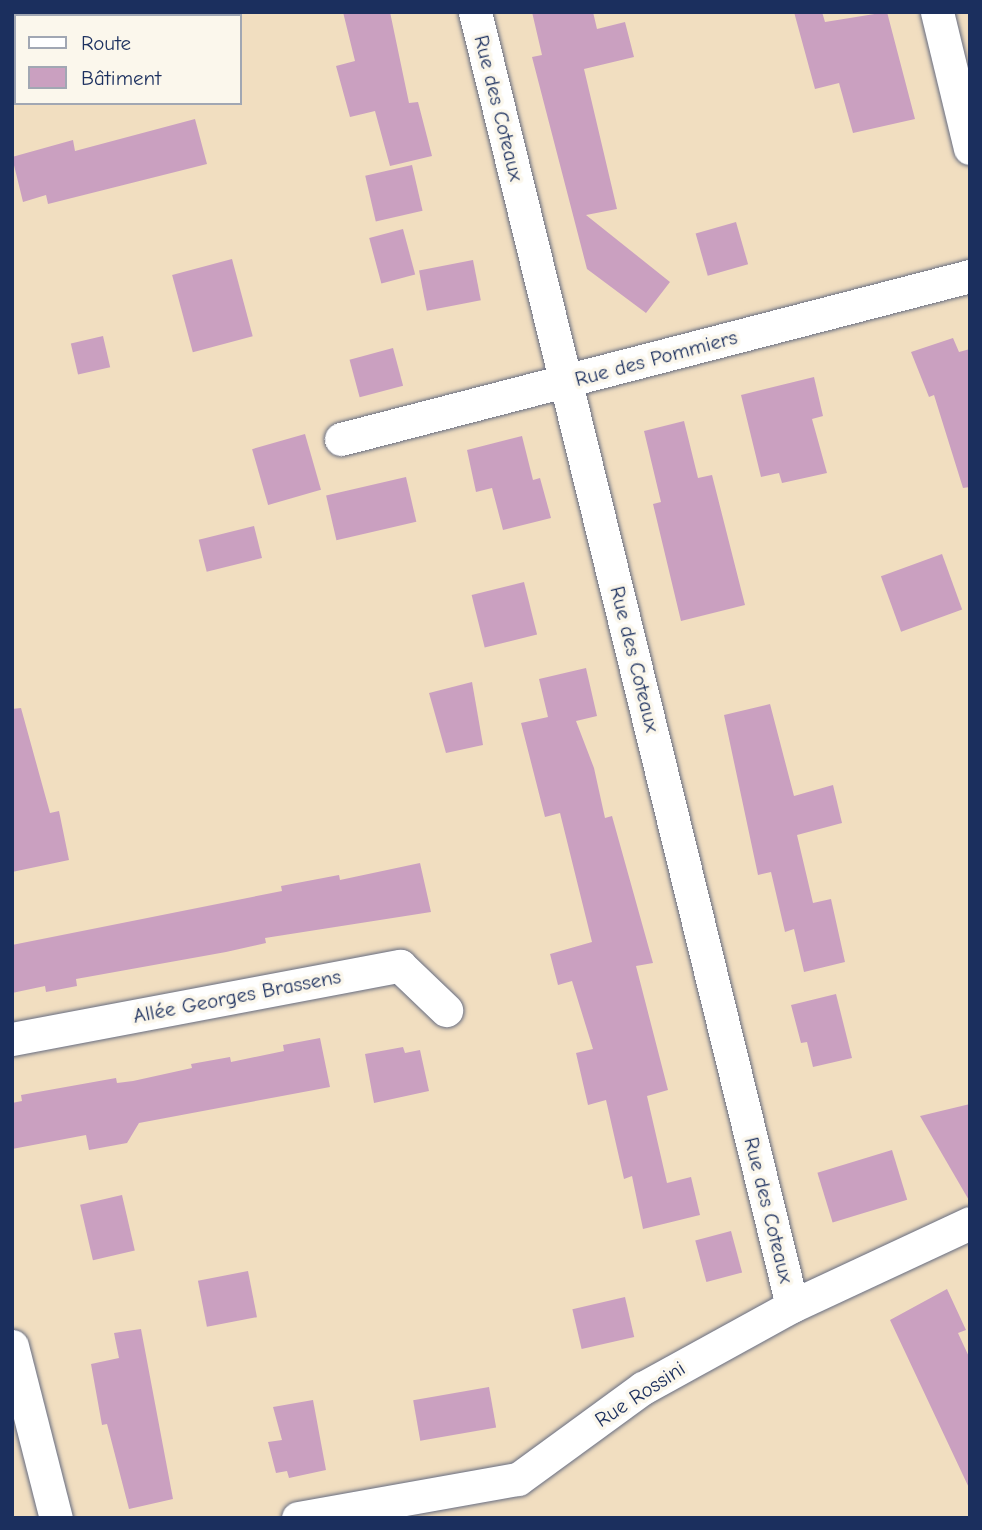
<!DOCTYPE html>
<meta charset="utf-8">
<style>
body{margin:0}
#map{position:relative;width:982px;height:1530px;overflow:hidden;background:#f1dec0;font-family:"Comic Neue",sans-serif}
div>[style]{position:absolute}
.building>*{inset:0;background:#caa0c0;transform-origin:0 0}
.roads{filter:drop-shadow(0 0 2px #666c80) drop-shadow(0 0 2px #666c80)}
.minor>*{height:33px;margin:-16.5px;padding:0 16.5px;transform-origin:16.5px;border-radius:16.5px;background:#fff}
span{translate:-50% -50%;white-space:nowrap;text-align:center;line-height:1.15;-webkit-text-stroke:7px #fbf7ec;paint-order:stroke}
.street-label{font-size:21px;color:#1b2f5e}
.frame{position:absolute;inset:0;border:14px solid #1b2f5e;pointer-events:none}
.legend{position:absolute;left:14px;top:14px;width:228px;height:91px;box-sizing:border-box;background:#fbf7ec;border:2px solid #a1a7b3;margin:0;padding:9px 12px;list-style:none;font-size:21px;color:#1b2f5e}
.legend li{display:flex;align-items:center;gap:14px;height:35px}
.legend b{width:35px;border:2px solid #a1a7b3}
</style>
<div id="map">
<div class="building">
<i style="clip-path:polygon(343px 12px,390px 12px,409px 103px,418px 102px,432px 156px,390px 166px,375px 111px,350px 117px,336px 66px,355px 61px)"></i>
<i style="clip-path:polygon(532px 12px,593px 12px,597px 29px,625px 22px,634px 57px,584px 69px,617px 209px,586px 215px,670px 282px,646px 313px,587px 269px,532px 57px,542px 55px)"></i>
<i style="clip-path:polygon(794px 12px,822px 12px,825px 22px,887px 12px,915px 119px,853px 133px,839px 83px,815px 89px)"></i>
<i style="clip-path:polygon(195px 119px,207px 164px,48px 204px,46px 195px,23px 202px,12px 157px,73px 140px,75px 151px)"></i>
<i style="left:412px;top:165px;width:47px;height:48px;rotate:77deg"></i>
<i style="left:736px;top:222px;width:44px;height:42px;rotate:74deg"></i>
<i style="left:403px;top:229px;width:47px;height:35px;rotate:75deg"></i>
<i style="left:232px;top:259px;width:80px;height:62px;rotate:75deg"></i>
<i style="left:473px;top:260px;width:41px;height:55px;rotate:79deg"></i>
<i style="left:103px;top:336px;width:32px;height:33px;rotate:77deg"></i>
<i style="clip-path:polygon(953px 338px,959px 352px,970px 349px,970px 487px,963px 488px,934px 395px,929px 397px,911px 352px)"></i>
<i style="left:393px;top:348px;width:39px;height:45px;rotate:75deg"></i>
<i style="clip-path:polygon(814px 377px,823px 416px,812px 419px,827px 473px,782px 483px,779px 473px,761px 477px,741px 395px)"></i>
<i style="clip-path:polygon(684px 421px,698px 478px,712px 475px,745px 605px,681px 621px,653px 504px,661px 502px,644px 431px)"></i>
<i style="left:305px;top:434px;width:58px;height:55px;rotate:74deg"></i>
<i style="clip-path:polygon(522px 436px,533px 480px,540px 478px,551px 518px,503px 530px,492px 488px,476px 492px,467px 450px)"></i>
<i style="left:406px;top:477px;width:46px;height:82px;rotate:77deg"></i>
<i style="left:254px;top:526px;width:33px;height:57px;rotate:76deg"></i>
<i style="left:942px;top:554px;width:59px;height:65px;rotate:70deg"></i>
<i style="left:524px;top:582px;width:54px;height:54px;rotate:76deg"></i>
<i style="clip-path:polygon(586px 668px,597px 716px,576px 721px,594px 768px,605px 818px,612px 816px,653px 963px,636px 966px,668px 1090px,647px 1096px,667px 1183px,691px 1177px,700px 1215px,643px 1229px,632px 1176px,624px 1179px,606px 1100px,588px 1105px,576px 1053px,593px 1049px,572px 981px,558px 985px,550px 954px,592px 942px,560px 813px,545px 817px,521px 723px,548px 717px,539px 679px)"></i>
<i style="clip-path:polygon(472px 682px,483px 745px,446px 753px,429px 693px)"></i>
<i style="clip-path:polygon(770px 704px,794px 796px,833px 785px,842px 823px,797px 835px,813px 903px,831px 899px,845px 962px,804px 972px,794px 929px,785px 932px,771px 872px,758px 875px,724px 715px)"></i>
<i style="clip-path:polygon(21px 708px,50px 813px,59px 811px,69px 860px,12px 872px,12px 709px)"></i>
<i style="clip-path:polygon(420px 863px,431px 912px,265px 938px,266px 943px,226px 952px,76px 979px,77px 986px,46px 992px,45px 986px,12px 993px,12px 945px,282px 891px,281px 886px,339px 875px,340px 880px)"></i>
<i style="clip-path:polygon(836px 994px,852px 1058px,813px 1067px,807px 1042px,801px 1043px,791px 1005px)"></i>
<i style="clip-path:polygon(320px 1038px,330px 1087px,139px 1123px,127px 1143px,89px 1150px,86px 1135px,12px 1149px,12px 1103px,22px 1101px,21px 1095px,116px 1078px,117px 1083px,133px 1081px,192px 1068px,191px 1064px,230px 1057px,231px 1062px,284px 1051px,283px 1045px)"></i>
<i style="clip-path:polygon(403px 1047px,405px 1053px,420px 1050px,429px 1091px,374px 1103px,365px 1054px)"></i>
<i style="clip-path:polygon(970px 1104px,970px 1202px,920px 1116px)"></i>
<i style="left:892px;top:1150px;width:52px;height:78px;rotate:73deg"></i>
<i style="left:122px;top:1195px;width:57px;height:43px;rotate:77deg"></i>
<i style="left:731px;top:1231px;width:43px;height:37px;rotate:75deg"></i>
<i style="left:248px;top:1271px;width:47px;height:51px;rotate:79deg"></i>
<i style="clip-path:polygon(947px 1289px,966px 1330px,958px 1333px,970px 1359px,970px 1490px,890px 1320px)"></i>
<i style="left:625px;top:1297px;width:41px;height:54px;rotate:77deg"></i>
<i style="clip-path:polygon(141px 1329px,173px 1499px,129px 1509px,107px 1424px,102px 1425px,91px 1364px,119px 1358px,114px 1333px)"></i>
<i style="left:489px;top:1387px;width:41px;height:77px;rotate:80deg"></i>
<i style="clip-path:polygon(313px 1400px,326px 1470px,289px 1478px,287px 1471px,276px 1473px,268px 1442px,282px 1440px,273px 1407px)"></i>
</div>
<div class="roads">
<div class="minor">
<i style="left:475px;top:12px;width:1332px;rotate:76.23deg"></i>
<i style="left:937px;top:12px;width:140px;rotate:76.4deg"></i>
<i style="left:341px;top:439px;width:650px;rotate:-14.53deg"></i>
<i style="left:12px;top:1039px;width:395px;rotate:-10.7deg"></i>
<i style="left:400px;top:966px;width:64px;rotate:43.7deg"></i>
<i style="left:12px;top:1346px;width:178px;rotate:75.7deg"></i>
<i style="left:298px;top:1518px;width:223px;rotate:-10.1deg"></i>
<i style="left:518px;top:1479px;width:155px;rotate:-36.1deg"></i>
<i style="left:643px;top:1388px;width:170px;rotate:-28.8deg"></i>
<i style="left:792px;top:1306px;width:196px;rotate:-25deg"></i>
</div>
</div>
<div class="street-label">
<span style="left:499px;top:108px;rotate:76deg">Rue des Coteaux</span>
<span style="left:656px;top:358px;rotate:-15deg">Rue des Pommiers</span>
<span style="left:635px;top:659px;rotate:76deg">Rue des Coteaux</span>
<span style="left:237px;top:996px;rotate:-11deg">Allée Georges Brassens</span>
<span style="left:769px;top:1210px;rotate:76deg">Rue des Coteaux</span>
<span style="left:640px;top:1394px;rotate:-33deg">Rue Rossini</span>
</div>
<div class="frame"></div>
<ul class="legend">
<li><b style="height:9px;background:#fff"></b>Route</li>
<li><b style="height:19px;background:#caa0c0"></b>Bâtiment</li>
</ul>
</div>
